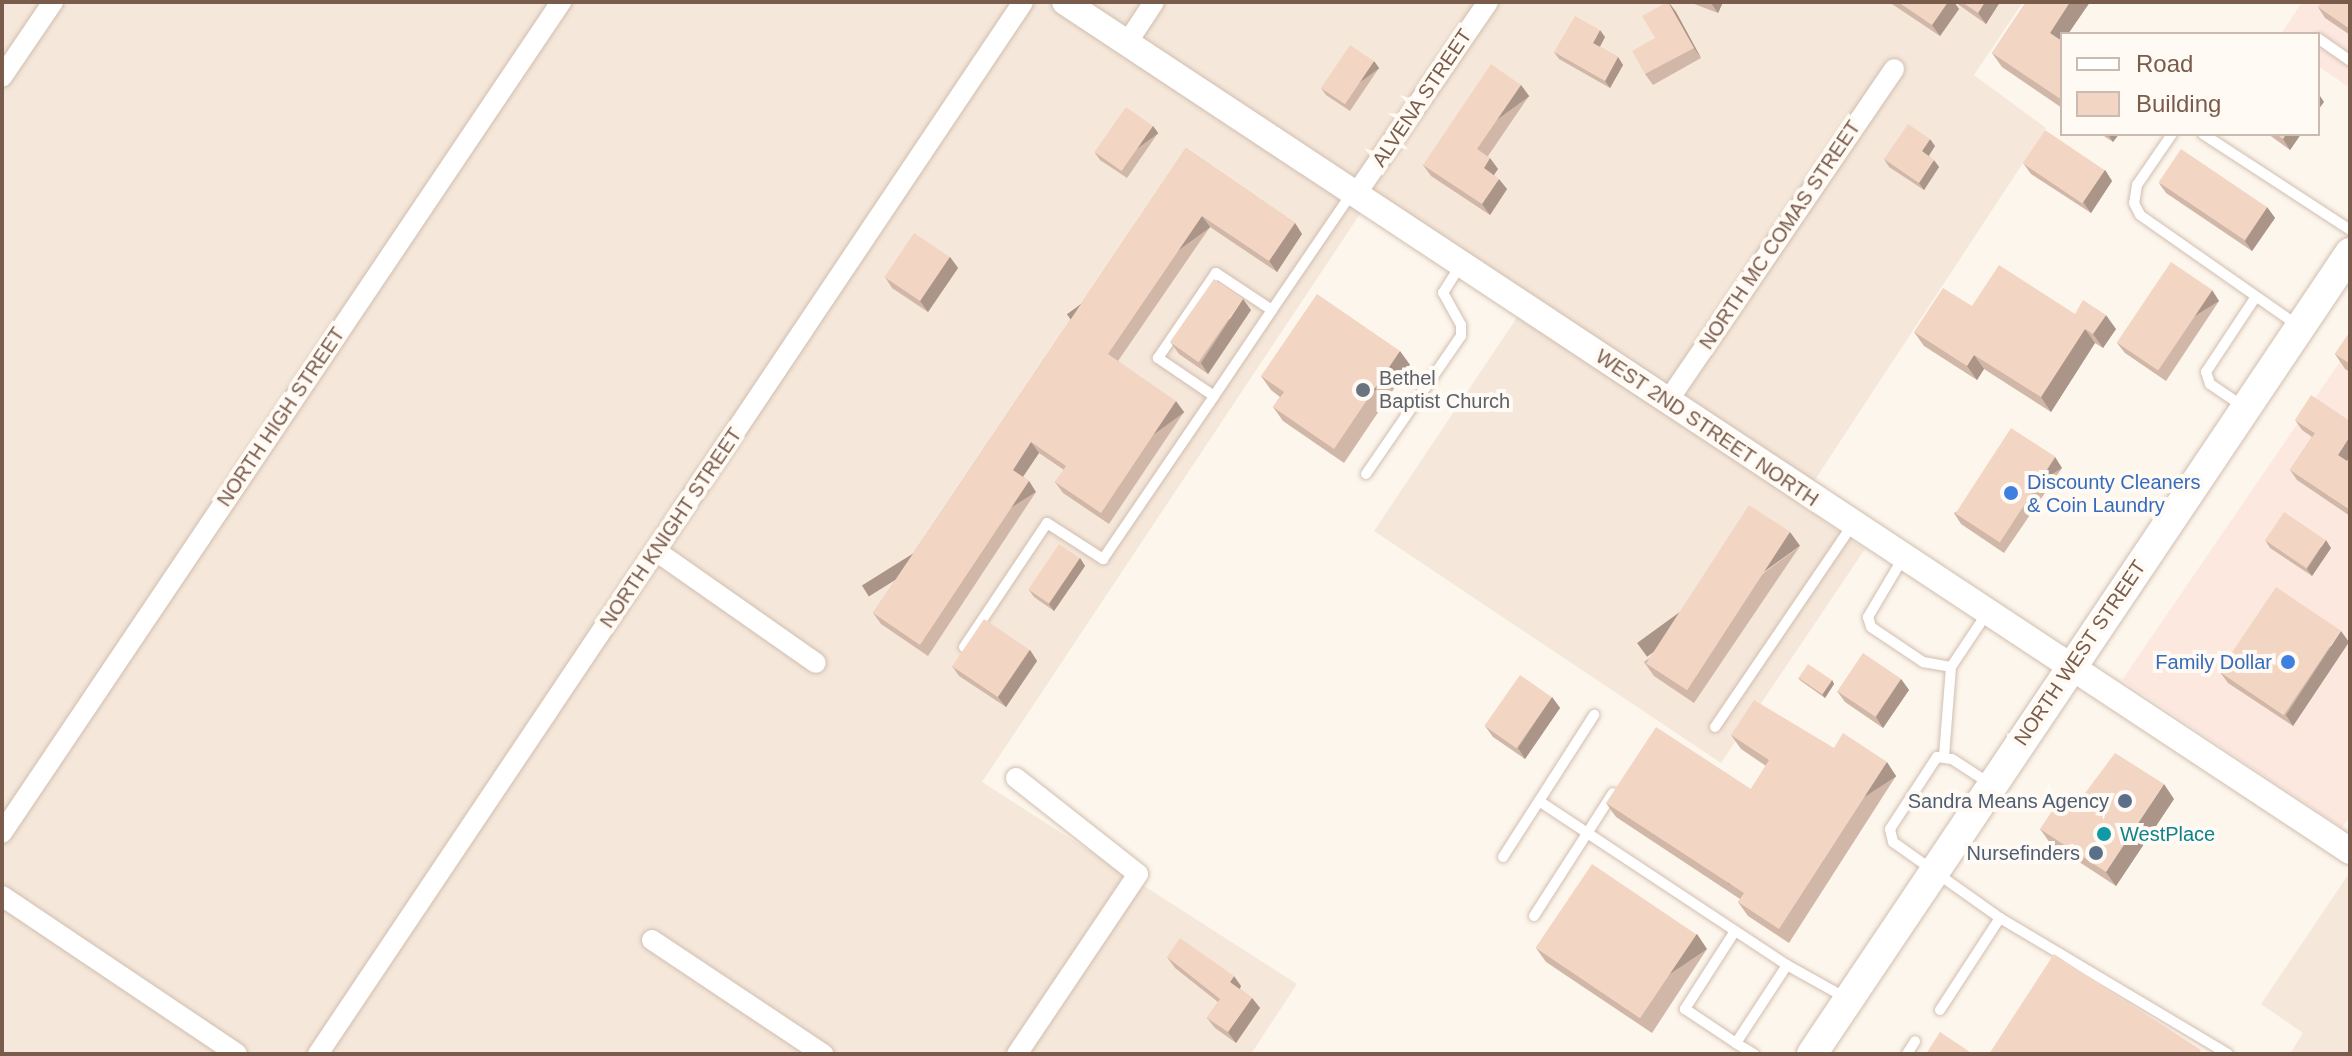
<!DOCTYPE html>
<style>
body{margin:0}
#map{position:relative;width:2352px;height:1056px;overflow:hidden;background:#fdf6ec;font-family:Helvetica,sans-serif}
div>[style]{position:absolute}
.residential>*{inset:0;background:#f5e8da}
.commercial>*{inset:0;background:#fde8e0}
.roads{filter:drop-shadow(0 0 2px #d1beb0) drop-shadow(0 0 2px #d1beb0)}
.service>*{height:10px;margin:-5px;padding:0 5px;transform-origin:5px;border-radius:5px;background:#fff}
.minor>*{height:20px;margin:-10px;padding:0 10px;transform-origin:10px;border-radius:10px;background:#fff}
.tertiary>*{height:26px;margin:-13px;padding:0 13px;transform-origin:13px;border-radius:13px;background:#fff}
.secondary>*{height:30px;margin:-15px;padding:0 15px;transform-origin:15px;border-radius:15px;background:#fff}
.wall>*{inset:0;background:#d1b7a8}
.shaded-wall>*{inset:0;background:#aa9588;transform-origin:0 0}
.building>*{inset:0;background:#f3d5c3;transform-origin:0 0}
.dots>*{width:22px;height:22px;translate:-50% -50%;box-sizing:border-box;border:4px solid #fffaf3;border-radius:50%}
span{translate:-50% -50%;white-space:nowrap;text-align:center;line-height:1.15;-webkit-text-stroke:8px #fffaf3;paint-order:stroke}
.street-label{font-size:20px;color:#7a5c4d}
.worship-label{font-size:20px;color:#5b616d}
.left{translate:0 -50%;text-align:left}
.shop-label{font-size:20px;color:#366cbe}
.right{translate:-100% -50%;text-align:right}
.service-label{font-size:20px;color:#4e5e75}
.culture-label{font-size:20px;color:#0d838f}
.frame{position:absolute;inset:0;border:4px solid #7a5c4d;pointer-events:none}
.legend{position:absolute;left:2060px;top:32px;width:260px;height:104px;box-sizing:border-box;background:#fffaf3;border:2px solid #cabbb1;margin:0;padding:10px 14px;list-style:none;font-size:24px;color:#7a5c4d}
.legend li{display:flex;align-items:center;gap:16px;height:40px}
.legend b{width:40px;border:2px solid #cabbb1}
</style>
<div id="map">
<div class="residential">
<i style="clip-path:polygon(2px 2px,2023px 2px,1974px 75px,2046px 128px,1799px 504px,1865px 549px,1721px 763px,1374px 531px,1530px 298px,1374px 193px,982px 782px,1297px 984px,1251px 1054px,2px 1054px)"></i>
<i style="clip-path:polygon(2350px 872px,2350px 1054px,2290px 1054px,2303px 1033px,2261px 1004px)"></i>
</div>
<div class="commercial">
<i style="clip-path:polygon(2302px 2px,2350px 2px,2350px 88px,2318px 66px,2318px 34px,2281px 34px)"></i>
<i style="clip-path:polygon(2350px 347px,2350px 816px,2342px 828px,2122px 680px)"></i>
</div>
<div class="roads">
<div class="service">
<i style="left:2319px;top:39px;width:38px;rotate:35deg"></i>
<i style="left:2172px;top:134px;width:62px;rotate:124.5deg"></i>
<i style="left:2137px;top:185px;width:18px;rotate:99deg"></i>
<i style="left:2134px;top:203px;width:13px;rotate:63deg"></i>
<i style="left:2140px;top:215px;width:192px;rotate:35deg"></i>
<i style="left:2203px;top:134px;width:176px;rotate:33.1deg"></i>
<i style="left:1214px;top:396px;width:104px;rotate:-56deg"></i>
<i style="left:2244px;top:407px;width:41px;rotate:-145.9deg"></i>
<i style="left:2210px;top:384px;width:13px;rotate:-108deg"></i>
<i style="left:2206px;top:372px;width:89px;rotate:-56.5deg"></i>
<i style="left:1366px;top:474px;width:168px;rotate:-55.5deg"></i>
<i style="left:1461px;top:336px;width:11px;rotate:-90deg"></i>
<i style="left:1461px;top:325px;width:37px;rotate:-119deg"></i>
<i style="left:1443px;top:293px;width:32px;rotate:-58deg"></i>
<i style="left:1903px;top:558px;width:69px;rotate:120.7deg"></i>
<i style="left:1868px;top:617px;width:10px;rotate:73deg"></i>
<i style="left:1871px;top:627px;width:63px;rotate:33.9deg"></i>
<i style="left:1923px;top:662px;width:28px;rotate:10deg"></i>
<i style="left:1951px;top:667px;width:65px;rotate:-56.3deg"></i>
<i style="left:964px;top:647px;width:149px;rotate:-56.2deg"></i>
<i style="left:1047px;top:523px;width:67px;rotate:32.7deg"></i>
<i style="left:1103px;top:559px;width:197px;rotate:-55.7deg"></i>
<i style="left:1214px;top:396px;width:68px;rotate:-145.8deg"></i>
<i style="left:1158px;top:358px;width:103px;rotate:-55.7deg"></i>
<i style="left:1216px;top:273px;width:67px;rotate:33.5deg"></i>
<i style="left:1272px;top:310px;width:140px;rotate:-55.7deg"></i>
<i style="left:1715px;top:727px;width:245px;rotate:-55.8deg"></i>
<i style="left:1944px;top:756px;width:89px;rotate:-85.5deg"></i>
<i style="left:1539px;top:801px;width:297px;rotate:33.5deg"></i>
<i style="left:1503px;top:857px;width:169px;rotate:-57.3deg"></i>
<i style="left:1534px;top:916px;width:146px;rotate:-57.3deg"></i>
<i style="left:2000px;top:918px;width:265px;rotate:30.8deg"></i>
<i style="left:1735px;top:931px;width:93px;rotate:122.7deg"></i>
<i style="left:1685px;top:1009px;width:61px;rotate:33.7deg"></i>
<i style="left:1940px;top:1010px;width:110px;rotate:-56.9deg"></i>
<i style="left:2000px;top:918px;width:131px;rotate:-144.6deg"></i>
<i style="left:1893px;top:842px;width:13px;rotate:-103deg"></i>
<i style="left:1890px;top:829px;width:86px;rotate:-56.9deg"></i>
<i style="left:1937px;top:757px;width:15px;rotate:8deg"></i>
<i style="left:1952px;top:759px;width:44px;rotate:33deg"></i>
<i style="left:1754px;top:1054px;width:21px;rotate:-149deg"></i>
<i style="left:1736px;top:1043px;width:93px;rotate:-56.8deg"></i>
<i style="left:1787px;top:965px;width:68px;rotate:29.2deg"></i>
<i style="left:1907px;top:1054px;width:15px;rotate:-58deg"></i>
</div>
<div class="minor">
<i style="left:1127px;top:43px;width:49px;rotate:-56.6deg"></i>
<i style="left:2px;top:77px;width:91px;rotate:-55.8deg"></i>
<i style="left:1356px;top:194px;width:233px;rotate:-55.5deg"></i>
<i style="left:1667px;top:402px;width:403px;rotate:-55.7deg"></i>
<i style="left:656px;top:551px;width:195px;rotate:35deg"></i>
<i style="left:1016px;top:778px;width:155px;rotate:38.2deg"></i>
<i style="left:1138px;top:874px;width:217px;rotate:123.9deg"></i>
<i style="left:2px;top:833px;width:1002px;rotate:-56.07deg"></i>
<i style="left:2px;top:896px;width:283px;rotate:33.9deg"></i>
<i style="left:652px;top:940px;width:206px;rotate:33.7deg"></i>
<i style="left:318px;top:1054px;width:1266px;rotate:-56.17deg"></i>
</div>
<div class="tertiary">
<i style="left:1065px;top:2px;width:1540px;rotate:33.45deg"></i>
</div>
<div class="secondary">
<i style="left:1812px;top:1054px;width:965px;rotate:-56.11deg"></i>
</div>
</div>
<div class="wall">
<i style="clip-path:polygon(1669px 2px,1676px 12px,1701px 58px,1653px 85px,1645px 74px)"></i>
<i style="clip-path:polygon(1689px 2px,1723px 2px,1718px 13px)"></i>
<i style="clip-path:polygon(1889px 2px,1954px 2px,1959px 9px,1940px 36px)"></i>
<i style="clip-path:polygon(1957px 2px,2000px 2px,1986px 24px,1959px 5px)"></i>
<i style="clip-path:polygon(2026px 2px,2090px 2px,2068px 34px,2062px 34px,2062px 108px,2002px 67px,1992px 53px)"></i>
<i style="clip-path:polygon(2350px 2px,2350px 35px,2325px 18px,2318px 7px)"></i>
<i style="clip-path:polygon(1605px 37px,1600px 47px,1618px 57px,1623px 65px,1610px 88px,1559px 59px,1554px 52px)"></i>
<i style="clip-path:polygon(1379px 68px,1350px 111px,1326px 95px,1321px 88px)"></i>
<i style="clip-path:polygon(1521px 85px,1529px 96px,1488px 156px,1498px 169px,1494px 175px,1507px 189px,1490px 215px,1431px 176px,1423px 165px)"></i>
<i style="clip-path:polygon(1153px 126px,1158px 133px,1127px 178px,1100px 160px,1095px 153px)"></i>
<i style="clip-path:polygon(2101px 134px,2119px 134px,2113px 142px)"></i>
<i style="clip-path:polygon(2268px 134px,2301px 134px,2290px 150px)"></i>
<i style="clip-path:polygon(1935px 146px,1929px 156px,1939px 167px,1924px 190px,1889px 167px,1884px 159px)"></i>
<i style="clip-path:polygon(1186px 148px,1295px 223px,1302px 234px,1277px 272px,1210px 227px,1118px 361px,1184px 412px,1109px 524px,1063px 493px,1055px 482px,1064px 470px,1039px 453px,1023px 477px,1029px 481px,1036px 492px,928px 656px,881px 624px,873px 613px)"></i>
<i style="clip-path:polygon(2023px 163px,2105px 170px,2112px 181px,2091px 213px,2031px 174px)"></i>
<i style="clip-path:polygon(2159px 183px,2267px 207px,2275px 218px,2252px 251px,2166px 193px)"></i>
<i style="clip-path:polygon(950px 257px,958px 268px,928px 312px,892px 288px,885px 277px)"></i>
<i style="clip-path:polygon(2212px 290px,2219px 301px,2166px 381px,2125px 353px,2117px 343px)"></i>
<i style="clip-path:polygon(1972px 306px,2075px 314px,2116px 329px,2103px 348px,2095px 343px,2051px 412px,1984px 369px,1977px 380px,1924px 346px,1914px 332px)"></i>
<i style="clip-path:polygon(1251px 310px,1208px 374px,1179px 354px,1171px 343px)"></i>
<i style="clip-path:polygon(2350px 332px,2350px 372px,2345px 369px,2335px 354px)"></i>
<i style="clip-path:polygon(1410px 365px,1344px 463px,1283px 421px,1273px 407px,1280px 397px,1271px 390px,1261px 376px)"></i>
<i style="clip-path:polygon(2295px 420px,2350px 456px,2347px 461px,2350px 463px,2350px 516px,2297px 480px,2290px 470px,2312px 437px,2302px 430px)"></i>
<i style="clip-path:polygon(2055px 457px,2062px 468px,2004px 553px,1961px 524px,1954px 513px)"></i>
<i style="clip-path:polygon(2265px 540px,2331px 548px,2312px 576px,2270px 548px)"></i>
<i style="clip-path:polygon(1800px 546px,1694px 703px,1654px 676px,1644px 662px)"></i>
<i style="clip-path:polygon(1080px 558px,1085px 566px,1054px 611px,1034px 597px,1029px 590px)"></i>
<i style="clip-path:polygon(2349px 642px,2293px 726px,2228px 683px,2220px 672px)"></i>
<i style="clip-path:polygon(1030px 650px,1037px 661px,1006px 707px,959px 676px,952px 666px)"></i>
<i style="clip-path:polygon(1798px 678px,1832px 680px,1834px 684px,1825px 698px,1801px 681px)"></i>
<i style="clip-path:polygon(1901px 679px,1909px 690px,1883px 728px,1845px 702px,1837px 691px)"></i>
<i style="clip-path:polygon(1552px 697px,1560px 708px,1525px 759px,1493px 737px,1485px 726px)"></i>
<i style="clip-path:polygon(1731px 735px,1834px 748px,1896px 776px,1789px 943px,1748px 916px,1738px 902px,1740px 899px,1616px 817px,1606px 803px,1751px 789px,1766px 766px,1741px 749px)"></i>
<i style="clip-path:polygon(2174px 799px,2116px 886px,2050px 843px,2040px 829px)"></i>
<i style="clip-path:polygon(1536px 948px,1707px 949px,1652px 1033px,1546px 962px)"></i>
<i style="clip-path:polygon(1167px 957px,1241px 986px,1240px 989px,1252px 998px,1260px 1008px,1236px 1043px,1215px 1028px,1207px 1018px,1218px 1002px,1175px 968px)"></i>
</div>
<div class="shaded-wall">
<i style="clip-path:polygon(1668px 2px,1676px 12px,1701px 58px,1694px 48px)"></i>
<i style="clip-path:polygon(1711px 2px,1723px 2px,1718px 13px,1711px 3px)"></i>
<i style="clip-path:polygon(1948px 2px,1954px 2px,1959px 9px,1940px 36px,1932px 25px)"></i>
<i style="clip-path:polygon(1985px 2px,2000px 2px,1986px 24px,1978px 13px)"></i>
<i style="clip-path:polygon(2070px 2px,2090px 2px,2068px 34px,2062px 34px,2062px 43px,2050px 33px)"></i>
<i style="clip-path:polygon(1600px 30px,1605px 37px,1598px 50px,1593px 43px)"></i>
<i style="clip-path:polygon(1618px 57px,1623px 65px,1610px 88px,1605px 81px)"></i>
<i style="left:1374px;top:61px;width:9px;height:52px;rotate:54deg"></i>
<i style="left:1521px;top:85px;width:14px;height:78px;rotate:54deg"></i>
<i style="clip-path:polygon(2318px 93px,2324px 102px,2318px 110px)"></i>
<i style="left:1153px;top:126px;width:9px;height:55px;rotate:54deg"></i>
<i style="clip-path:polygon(2108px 134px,2119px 134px,2113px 142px)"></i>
<i style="clip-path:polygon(2286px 134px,2301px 134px,2290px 150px,2283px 139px)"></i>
<i style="clip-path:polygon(1930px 139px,1935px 146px,1927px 158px,1922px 151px)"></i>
<i style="clip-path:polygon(1490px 158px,1498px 169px,1491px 179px,1484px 168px)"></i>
<i style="clip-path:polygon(1934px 160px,1939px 167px,1924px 190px,1919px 183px)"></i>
<i style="clip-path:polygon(2105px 170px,2112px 181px,2091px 213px,2083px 202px)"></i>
<i style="clip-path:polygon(1499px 179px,1507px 189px,1490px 215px,1482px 204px)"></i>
<i style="clip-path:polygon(2267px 207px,2275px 218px,2252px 251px,2245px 241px)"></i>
<i style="left:1202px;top:216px;width:14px;height:167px;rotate:54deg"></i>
<i style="clip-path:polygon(1295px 223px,1302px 234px,1277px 272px,1269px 261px)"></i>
<i style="clip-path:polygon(950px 257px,958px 268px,928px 312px,920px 301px)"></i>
<i style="left:2212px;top:290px;width:13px;height:96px;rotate:58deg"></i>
<i style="clip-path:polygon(1243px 299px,1251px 310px,1208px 374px,1201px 363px)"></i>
<i style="clip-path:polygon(2106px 315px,2116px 329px,2103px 348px,2093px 334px)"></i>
<i style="clip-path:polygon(2085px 329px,2095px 343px,2051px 412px,2041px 397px)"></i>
<i style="left:1400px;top:351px;width:17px;height:118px;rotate:54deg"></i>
<i style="clip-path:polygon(1974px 355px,1984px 369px,1977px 380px,1967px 366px)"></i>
<i style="left:1176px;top:401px;width:14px;height:135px;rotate:54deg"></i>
<i style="clip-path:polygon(2350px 436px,2350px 456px,2345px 464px,2338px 455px)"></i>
<i style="clip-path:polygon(1031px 442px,1039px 453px,1020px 481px,1013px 470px)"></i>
<i style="left:2055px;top:457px;width:13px;height:103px;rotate:58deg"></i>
<i style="left:1029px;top:481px;width:13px;height:197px;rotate:58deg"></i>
<i style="left:1790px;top:532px;width:17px;height:189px;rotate:54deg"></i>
<i style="clip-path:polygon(2326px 540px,2331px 548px,2312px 576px,2307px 569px)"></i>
<i style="clip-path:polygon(1080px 558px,1085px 566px,1054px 611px,1049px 604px)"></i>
<i style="clip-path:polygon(2341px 631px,2349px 642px,2293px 726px,2286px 715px)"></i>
<i style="clip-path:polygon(1030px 650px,1037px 661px,1006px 707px,998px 697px)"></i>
<i style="clip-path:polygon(1901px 679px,1909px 690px,1883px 728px,1876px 717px)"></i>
<i style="clip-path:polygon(1832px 680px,1834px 684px,1825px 698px,1822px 694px)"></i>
<i style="clip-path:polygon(1552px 697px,1560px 708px,1525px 759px,1518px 748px)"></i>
<i style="left:1887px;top:762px;width:17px;height:199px;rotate:57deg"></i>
<i style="clip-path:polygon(2164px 784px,2174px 799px,2116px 886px,2106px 872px)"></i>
<i style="left:1697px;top:934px;width:18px;height:100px;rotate:56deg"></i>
<i style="clip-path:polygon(1234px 976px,1241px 986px,1237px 993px,1230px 982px)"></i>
<i style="clip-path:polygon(1252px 998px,1260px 1008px,1236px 1043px,1228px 1032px)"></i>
</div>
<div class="building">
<i style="clip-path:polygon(1667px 2px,1668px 2px,1694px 48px,1645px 74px,1632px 51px,1655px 38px,1642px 16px)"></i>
<i style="clip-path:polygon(1898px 2px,1948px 2px,1932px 25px)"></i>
<i style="clip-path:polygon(1962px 2px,1985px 2px,1978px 13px)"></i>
<i style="clip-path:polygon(2026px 2px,2070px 2px,2050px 33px,2062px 41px,2062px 100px,1992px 53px)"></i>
<i style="clip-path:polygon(2321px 2px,2350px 2px,2350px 29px,2318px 7px)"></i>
<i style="clip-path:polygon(1575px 16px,1600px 30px,1593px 43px,1618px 57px,1605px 81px,1554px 52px)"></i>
<i style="left:1350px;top:45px;width:29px;height:52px;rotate:34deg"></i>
<i style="clip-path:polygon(1491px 64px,1521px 85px,1477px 149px,1490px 158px,1484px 168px,1499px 179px,1482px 204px,1423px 165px)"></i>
<i style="left:1126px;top:107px;width:33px;height:55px;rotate:35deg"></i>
<i style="clip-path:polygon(1908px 124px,1930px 139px,1922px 151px,1934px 160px,1919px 183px,1884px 159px)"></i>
<i style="left:2045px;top:130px;width:72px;height:40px;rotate:34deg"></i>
<i style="clip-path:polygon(2276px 134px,2286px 134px,2283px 139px)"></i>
<i style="clip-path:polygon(1186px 148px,1295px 223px,1269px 261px,1202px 216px,1108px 354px,1176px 401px,1101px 513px,1055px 482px,1066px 466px,1031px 442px,1013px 470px,1029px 481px,920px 645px,873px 613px)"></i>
<i style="left:2181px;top:149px;width:104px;height:40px;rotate:34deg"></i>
<i style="left:914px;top:233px;width:43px;height:53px;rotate:34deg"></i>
<i style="left:2171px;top:262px;width:50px;height:97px;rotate:34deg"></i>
<i style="clip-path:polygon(1999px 265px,2075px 314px,2083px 300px,2106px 315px,2093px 334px,2085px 329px,2041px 397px,1974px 355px,1967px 366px,1914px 332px,1943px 288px,1972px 306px)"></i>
<i style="left:1214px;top:279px;width:35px;height:77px;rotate:35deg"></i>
<i style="clip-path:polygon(1317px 294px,1400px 351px,1334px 449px,1273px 407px,1284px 392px,1261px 376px)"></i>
<i style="clip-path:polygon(2350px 332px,2350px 364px,2335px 354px)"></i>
<i style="clip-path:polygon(2311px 395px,2350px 421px,2350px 436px,2338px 455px,2350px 463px,2350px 510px,2290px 470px,2315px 433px,2295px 420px)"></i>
<i style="left:2011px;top:428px;width:53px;height:102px;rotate:33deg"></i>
<i style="left:1749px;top:505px;width:49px;height:189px;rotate:33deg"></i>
<i style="left:2284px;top:512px;width:50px;height:34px;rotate:34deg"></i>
<i style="left:1059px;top:544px;width:25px;height:55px;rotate:34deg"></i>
<i style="left:2276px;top:587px;width:78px;height:102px;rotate:34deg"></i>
<i style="left:984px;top:619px;width:55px;height:57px;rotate:34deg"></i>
<i style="left:1863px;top:653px;width:46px;height:46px;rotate:34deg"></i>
<i style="left:1808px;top:664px;width:29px;height:17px;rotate:34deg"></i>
<i style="left:1520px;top:675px;width:39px;height:62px;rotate:35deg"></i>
<i style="clip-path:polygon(1754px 700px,1834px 748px,1843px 733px,1887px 762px,1779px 929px,1738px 902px,1744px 893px,1606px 803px,1656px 727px,1751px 789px,1769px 760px,1731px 735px)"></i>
<i style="clip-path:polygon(2115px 753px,2164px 784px,2106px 872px,2040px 829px,2060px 799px,2074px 808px)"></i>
<i style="left:1592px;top:864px;width:126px;height:101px;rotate:34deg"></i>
<i style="clip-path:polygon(1180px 938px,1234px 976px,1230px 982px,1252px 998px,1228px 1032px,1207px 1018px,1220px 999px,1167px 957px)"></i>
<i style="clip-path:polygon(2054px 954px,2201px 1050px,2199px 1054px,1989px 1054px)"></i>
<i style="clip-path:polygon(1940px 1032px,1973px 1054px,1926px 1054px)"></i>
</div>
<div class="dots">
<i style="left:1363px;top:390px;background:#6b7280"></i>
<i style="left:2011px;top:493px;background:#3f7fe0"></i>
<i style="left:2288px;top:662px;background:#3f7fe0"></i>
<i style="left:2125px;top:801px;background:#5c6f8a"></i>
<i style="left:2104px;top:834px;background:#0f9aa8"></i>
<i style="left:2096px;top:853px;background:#5c6f8a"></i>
</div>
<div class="street-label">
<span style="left:1422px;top:98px;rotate:-56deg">ALVENA STREET</span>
<span style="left:1780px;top:235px;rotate:-56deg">NORTH MC COMAS STREET</span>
<span style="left:281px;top:417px;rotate:-56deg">NORTH HIGH STREET</span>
<span style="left:1707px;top:428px;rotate:34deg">WEST 2ND STREET NORTH</span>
<span style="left:671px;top:528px;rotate:-56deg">NORTH KNIGHT STREET</span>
<span style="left:2080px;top:653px;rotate:-56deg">NORTH WEST STREET</span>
</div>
<div class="worship-label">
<span class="left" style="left:1379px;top:390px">Bethel<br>Baptist Church</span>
</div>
<div class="shop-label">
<span class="left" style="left:2027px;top:494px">Discounty Cleaners<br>&amp; Coin Laundry</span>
<span class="right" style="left:2272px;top:662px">Family Dollar</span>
</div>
<div class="service-label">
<span class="right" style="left:2109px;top:801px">Sandra Means Agency</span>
<span class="right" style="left:2080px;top:853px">Nursefinders</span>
</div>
<div class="culture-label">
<span class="left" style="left:2120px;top:834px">WestPlace</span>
</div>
<div class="frame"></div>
<ul class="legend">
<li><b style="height:10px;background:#fff"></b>Road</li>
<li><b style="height:22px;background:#f3d5c3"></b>Building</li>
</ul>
</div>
